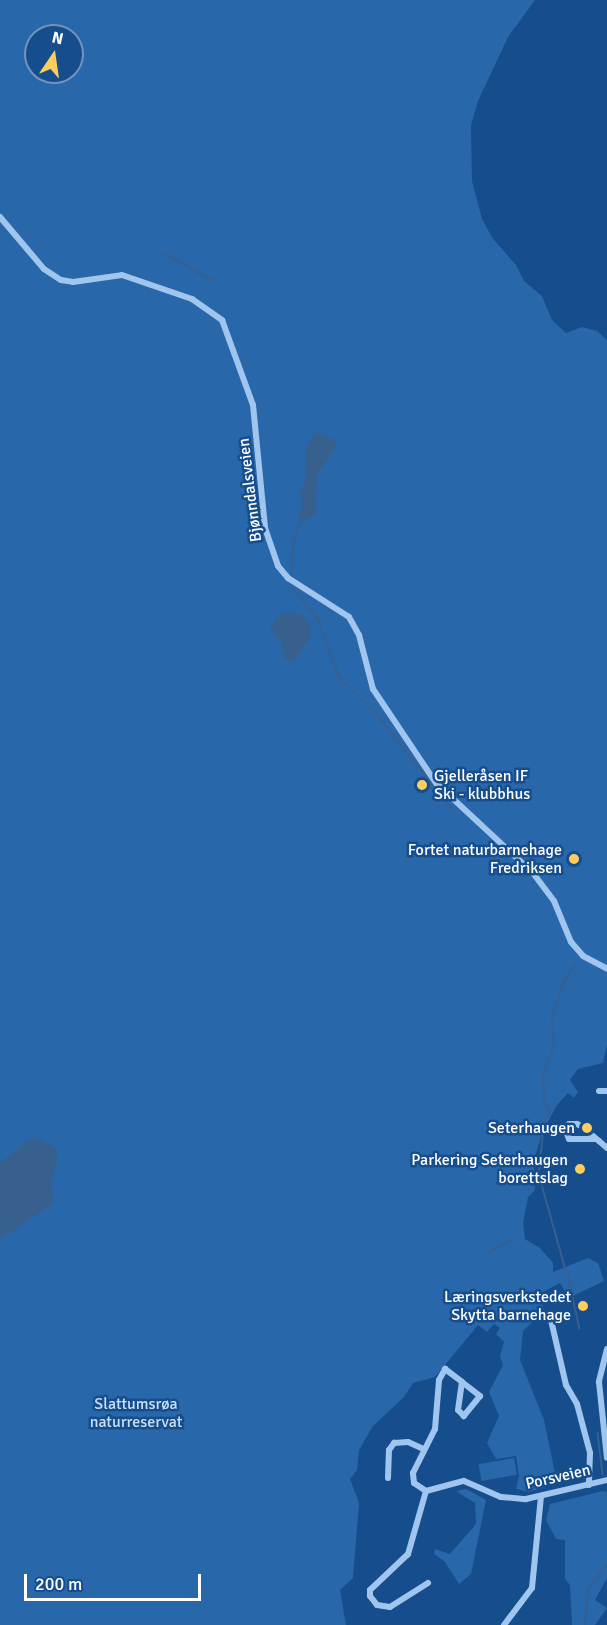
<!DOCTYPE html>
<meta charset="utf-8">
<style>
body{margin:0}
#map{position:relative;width:607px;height:1625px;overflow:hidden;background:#164d8c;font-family:Signika,sans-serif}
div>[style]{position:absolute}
.green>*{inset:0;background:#2967ab;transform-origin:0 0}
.water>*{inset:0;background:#37608e}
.stream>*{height:1.5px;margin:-0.75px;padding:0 0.75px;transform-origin:0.75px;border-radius:0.75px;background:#37608e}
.minor>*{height:6px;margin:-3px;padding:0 3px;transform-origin:3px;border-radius:3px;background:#a0c6ef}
.dots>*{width:16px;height:16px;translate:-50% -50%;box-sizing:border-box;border:3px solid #164d8c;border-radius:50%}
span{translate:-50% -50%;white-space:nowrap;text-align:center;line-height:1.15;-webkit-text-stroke:5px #164d8c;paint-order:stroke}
.street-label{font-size:16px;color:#fff}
.poi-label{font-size:16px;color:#fff}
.left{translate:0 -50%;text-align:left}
.right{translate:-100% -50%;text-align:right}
.park-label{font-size:16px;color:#c7e0fb}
.north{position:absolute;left:24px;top:24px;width:60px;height:60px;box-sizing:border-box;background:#164d8c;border:2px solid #7394ba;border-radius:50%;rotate:13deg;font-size:16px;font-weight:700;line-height:24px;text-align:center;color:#fff}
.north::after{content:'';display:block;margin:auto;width:21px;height:27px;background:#ffcc5e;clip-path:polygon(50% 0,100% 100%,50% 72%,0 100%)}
.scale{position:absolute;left:24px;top:1574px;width:177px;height:27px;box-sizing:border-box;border:3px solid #fff;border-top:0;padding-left:8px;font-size:18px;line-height:21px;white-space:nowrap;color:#fff;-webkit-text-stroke:4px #164d8c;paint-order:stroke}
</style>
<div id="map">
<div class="green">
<i style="clip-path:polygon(evenodd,0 0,535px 0,508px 37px,478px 101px,471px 125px,472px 181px,482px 219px,493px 239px,516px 265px,524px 281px,542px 296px,552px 320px,566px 333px,582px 327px,597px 331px,607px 340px,607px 1045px,603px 1063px,578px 1069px,570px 1080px,578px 1092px,574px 1098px,568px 1093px,557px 1105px,543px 1131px,534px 1160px,535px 1190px,528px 1197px,523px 1223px,525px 1239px,540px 1248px,553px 1263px,553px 1272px,588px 1258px,598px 1263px,604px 1281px,569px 1298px,560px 1283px,539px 1294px,544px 1310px,523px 1331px,520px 1360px,544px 1420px,557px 1483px,529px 1492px,516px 1489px,519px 1476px,516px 1456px,496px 1459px,487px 1443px,499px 1416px,489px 1392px,503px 1365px,500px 1356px,504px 1342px,496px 1334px,500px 1328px,494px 1324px,487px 1332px,478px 1325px,435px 1377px,413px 1383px,404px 1397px,373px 1426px,359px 1450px,357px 1470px,350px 1479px,359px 1503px,353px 1578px,340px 1590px,346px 1625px,0 1625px,0 0,36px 36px,72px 36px,72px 72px,36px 72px,36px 36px)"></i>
<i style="left:514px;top:1458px;width:17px;height:36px;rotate:80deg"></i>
<i style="clip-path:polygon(466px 1489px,486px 1500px,471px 1574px,459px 1584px,445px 1562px,434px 1554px,435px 1549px,450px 1554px,476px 1524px,475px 1503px,456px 1491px)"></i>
<i style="clip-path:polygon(603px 1491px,607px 1493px,607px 1578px,595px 1600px,607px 1608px,595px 1625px,572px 1625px,570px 1585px,565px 1579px,565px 1540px,556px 1539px,546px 1520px,550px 1504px)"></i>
</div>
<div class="water">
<i style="clip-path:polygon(319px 433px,336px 441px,334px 450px,317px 475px,316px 515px,301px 522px,298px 518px,303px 504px,300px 495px,305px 481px,306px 450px,314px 434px)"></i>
<i style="clip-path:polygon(286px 613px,302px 614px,309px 621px,311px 635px,294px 662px,286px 661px,281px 642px,270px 629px,276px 617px)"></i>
<i style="clip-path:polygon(37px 1138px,54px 1147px,58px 1157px,51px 1182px,54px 1203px,0 1240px,0 1163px,27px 1141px)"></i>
</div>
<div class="stream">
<i style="left:163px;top:253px;width:58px;rotate:28.8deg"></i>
<i style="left:292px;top:577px;width:35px;rotate:-88deg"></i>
<i style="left:293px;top:542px;width:22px;rotate:-68deg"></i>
<i style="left:291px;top:586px;width:43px;rotate:50.7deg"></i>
<i style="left:318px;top:619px;width:63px;rotate:69.6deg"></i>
<i style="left:340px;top:678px;width:57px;rotate:45deg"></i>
<i style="left:380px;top:718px;width:115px;rotate:51.7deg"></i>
<i style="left:543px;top:1125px;width:15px;rotate:-62deg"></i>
<i style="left:550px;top:1112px;width:13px;rotate:-119deg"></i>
<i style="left:544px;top:1101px;width:25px;rotate:-92deg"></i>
<i style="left:543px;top:1076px;width:33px;rotate:-70deg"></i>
<i style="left:554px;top:1045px;width:26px;rotate:-94deg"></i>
<i style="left:552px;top:1019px;width:37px;rotate:-73deg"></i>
<i style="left:563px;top:984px;width:22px;rotate:-58deg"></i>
<i style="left:544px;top:1129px;width:45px;rotate:96.3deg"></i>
<i style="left:539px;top:1174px;width:100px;rotate:74.3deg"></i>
<i style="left:488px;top:1253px;width:29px;rotate:-29deg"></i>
<i style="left:568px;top:1275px;width:55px;rotate:77.5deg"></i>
<i style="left:598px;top:1433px;width:42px;rotate:83.2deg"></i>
<i style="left:606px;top:1492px;width:4px;rotate:76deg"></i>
<i style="left:585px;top:1625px;width:36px;rotate:-85deg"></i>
<i style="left:588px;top:1589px;width:31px;rotate:-52deg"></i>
</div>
<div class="minor">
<i style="left:0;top:217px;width:68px;rotate:49.8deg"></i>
<i style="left:44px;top:269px;width:20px;rotate:33deg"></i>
<i style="left:61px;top:280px;width:12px;rotate:9deg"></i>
<i style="left:73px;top:282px;width:49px;rotate:-8.1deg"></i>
<i style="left:122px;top:275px;width:74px;rotate:18.9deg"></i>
<i style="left:192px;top:299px;width:37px;rotate:35deg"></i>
<i style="left:222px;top:320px;width:90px;rotate:70deg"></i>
<i style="left:253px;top:405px;width:124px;rotate:84.4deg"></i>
<i style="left:265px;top:528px;width:40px;rotate:71.1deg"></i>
<i style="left:278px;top:566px;width:16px;rotate:50deg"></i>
<i style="left:288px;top:578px;width:72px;rotate:32.6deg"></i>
<i style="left:349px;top:617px;width:21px;rotate:61deg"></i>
<i style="left:359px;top:635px;width:56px;rotate:75.5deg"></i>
<i style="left:373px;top:689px;width:113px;rotate:56.2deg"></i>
<i style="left:436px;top:783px;width:132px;rotate:42.9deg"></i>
<i style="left:533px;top:873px;width:35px;rotate:53deg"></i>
<i style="left:554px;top:901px;width:44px;rotate:67.5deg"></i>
<i style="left:571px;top:942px;width:18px;rotate:49deg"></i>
<i style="left:583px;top:956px;width:27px;rotate:28deg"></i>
<i style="left:599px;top:1091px;width:8px"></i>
<i style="left:596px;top:1139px;width:27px;rotate:180deg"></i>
<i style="left:569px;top:1139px;width:11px;rotate:-112deg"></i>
<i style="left:565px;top:1129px;width:6px;rotate:-51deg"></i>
<i style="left:569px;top:1124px;width:8px"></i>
<i style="left:577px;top:1124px;width:4px;rotate:27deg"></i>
<i style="left:581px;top:1126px;width:23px;rotate:40deg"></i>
<i style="left:599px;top:1141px;width:11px;rotate:41deg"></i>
<i style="left:551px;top:1320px;width:67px;rotate:77deg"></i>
<i style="left:566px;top:1385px;width:22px;rotate:60deg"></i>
<i style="left:577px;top:1404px;width:51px;rotate:75.1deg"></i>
<i style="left:590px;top:1453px;width:32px;rotate:92deg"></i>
<i style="left:607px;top:1349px;width:34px;rotate:104deg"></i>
<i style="left:599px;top:1382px;width:76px;rotate:84deg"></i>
<i style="left:388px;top:1478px;width:28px;rotate:-88deg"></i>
<i style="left:389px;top:1450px;width:9px;rotate:-54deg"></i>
<i style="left:394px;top:1443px;width:14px;rotate:-4deg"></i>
<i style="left:408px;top:1442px;width:17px;rotate:24deg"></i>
<i style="left:426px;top:1491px;width:14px;rotate:-146deg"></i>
<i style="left:414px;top:1483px;width:10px;rotate:-96deg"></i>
<i style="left:413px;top:1473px;width:49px;rotate:-63.4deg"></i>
<i style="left:435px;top:1429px;width:49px;rotate:-85.3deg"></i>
<i style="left:439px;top:1380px;width:13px;rotate:-61deg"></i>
<i style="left:445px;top:1369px;width:21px;rotate:37deg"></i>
<i style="left:462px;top:1382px;width:23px;rotate:38deg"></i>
<i style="left:480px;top:1396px;width:26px;rotate:129deg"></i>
<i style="left:464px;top:1416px;width:8px;rotate:-135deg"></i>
<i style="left:458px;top:1410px;width:28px;rotate:-82deg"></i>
<i style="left:426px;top:1491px;width:66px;rotate:105.9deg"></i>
<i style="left:408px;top:1554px;width:52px;rotate:136.5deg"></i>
<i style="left:370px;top:1590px;width:6px;rotate:90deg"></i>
<i style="left:370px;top:1596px;width:11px;rotate:52deg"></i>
<i style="left:377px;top:1605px;width:13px;rotate:9deg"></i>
<i style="left:390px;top:1607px;width:45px;rotate:-32.3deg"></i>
<i style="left:426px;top:1491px;width:39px;rotate:-15deg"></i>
<i style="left:464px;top:1481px;width:40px;rotate:23.4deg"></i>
<i style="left:501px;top:1497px;width:25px;rotate:5deg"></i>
<i style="left:526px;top:1499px;width:83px;rotate:-13.2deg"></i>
<i style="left:504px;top:1625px;width:46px;rotate:-52.9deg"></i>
<i style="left:532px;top:1588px;width:91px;rotate:-84.4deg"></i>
</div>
<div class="dots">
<i style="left:422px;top:785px;background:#ffcc5e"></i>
<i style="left:574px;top:859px;background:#ffcc5e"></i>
<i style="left:587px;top:1128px;background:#ffcc5e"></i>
<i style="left:580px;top:1169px;background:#ffcc5e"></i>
<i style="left:583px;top:1306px;background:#ffcc5e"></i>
</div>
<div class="street-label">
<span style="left:250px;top:490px;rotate:-97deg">Bjønndalsveien</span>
<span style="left:558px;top:1477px;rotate:-13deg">Porsveien</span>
</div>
<div class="poi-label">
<span class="left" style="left:434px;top:785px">Gjelleråsen IF<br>Ski - klubbhus</span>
<span class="right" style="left:562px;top:859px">Fortet naturbarnehage<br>Fredriksen</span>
<span class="right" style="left:575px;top:1128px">Seterhaugen</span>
<span class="right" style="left:568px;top:1169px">Parkering Seterhaugen<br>borettslag</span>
<span class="right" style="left:571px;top:1306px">Læringsverkstedet<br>Skytta barnehage</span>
</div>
<div class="park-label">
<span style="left:136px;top:1413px">Slattumsrøa<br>naturreservat</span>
</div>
<div class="north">N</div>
<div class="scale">200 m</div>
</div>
